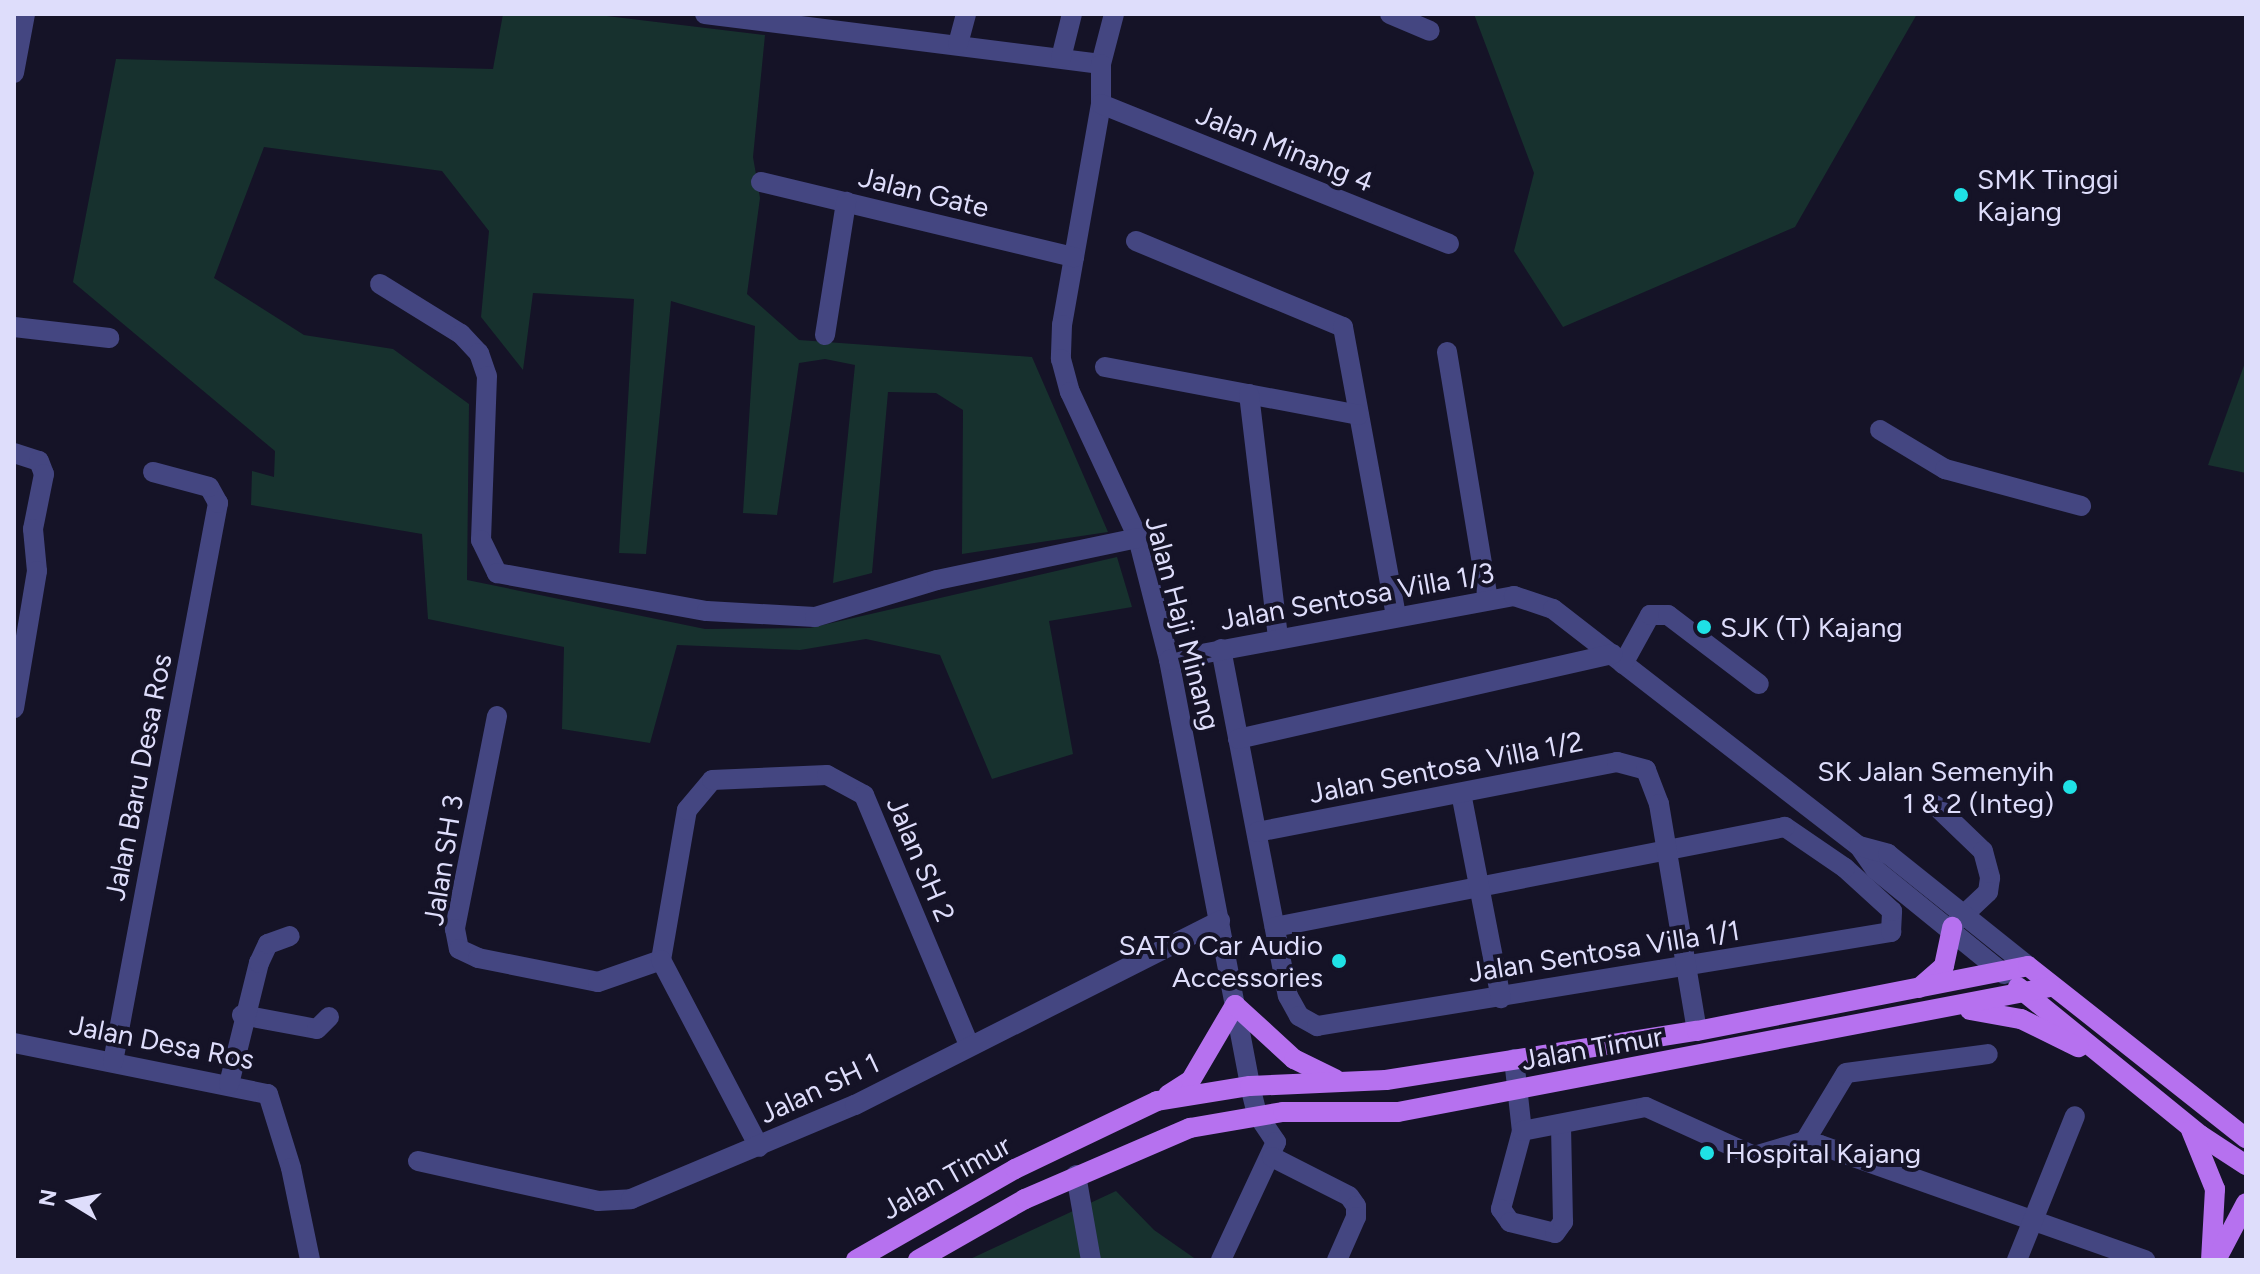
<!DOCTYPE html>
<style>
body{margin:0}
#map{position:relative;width:2260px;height:1274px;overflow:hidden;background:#151327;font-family:Figtree,sans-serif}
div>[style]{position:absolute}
.green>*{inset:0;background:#17312e}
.minor>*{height:20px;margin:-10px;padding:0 10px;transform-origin:10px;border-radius:10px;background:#444681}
.major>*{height:20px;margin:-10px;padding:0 10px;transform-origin:10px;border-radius:10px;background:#b671ef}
.dots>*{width:22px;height:22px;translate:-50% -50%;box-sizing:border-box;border:4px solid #151327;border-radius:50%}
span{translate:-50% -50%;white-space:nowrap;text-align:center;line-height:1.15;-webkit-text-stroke:8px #151327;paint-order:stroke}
.street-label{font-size:28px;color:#deddfb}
.poi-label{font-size:28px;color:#deddfb}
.left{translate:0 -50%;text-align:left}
.right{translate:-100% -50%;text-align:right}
.frame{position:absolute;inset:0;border:16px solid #deddfb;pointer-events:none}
.north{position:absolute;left:32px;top:1162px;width:80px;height:80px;-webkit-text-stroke:6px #151327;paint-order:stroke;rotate:280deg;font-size:22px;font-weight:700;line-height:32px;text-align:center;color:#deddfb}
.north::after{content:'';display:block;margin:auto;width:28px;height:36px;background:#deddfb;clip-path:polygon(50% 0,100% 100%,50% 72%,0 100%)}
</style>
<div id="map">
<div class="green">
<i style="clip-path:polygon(503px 14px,590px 14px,765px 35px,753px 157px,760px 198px,747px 294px,799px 340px,1032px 357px,1108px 532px,962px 554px,963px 410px,936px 393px,888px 392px,872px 573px,833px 583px,855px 365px,825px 359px,799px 363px,777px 515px,743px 513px,755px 326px,671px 301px,646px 554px,619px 553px,634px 299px,533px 293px,523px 370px,481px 317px,489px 231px,442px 171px,264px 147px,214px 278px,304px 335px,393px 349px,469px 404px,467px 580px,705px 629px,810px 628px,1117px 557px,1132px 607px,1049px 621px,1073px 754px,992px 779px,940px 655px,866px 639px,800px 650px,677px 645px,650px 743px,562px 729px,564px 647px,428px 619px,422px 534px,251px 505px,252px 471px,274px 477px,275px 451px,73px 282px,116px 59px,493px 69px)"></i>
<i style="clip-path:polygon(1474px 14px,1917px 14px,1795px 227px,1563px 327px,1514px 251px,1534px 173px)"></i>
<i style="clip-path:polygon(2246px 360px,2246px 473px,2208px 465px)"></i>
<i style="clip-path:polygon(1116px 1191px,1154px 1230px,1197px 1260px,968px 1260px)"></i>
</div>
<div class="minor">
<i style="left:705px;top:14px;width:399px;rotate:7.2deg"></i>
<i style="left:1114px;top:14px;width:52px;rotate:104.6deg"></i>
<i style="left:1101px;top:64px;width:40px;rotate:90deg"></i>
<i style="left:1101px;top:104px;width:224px;rotate:100deg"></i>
<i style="left:1062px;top:325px;width:34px;rotate:92deg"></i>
<i style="left:1061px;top:359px;width:34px;rotate:75deg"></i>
<i style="left:1070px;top:392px;width:161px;rotate:65deg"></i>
<i style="left:1138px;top:538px;width:126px;rotate:75.7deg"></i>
<i style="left:1169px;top:660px;width:434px;rotate:79.2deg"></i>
<i style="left:1250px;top:1086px;width:29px;rotate:76deg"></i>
<i style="left:1257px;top:1114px;width:34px;rotate:56deg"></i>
<i style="left:1276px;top:1142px;width:130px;rotate:115deg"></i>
<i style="left:1390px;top:14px;width:43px;rotate:23deg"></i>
<i style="left:958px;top:44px;width:31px;rotate:-75deg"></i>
<i style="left:1061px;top:58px;width:45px;rotate:-76deg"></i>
<i style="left:14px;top:73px;width:60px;rotate:-79.4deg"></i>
<i style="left:1101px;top:104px;width:375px;rotate:21.9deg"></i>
<i style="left:761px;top:182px;width:322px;rotate:13.5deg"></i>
<i style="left:1136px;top:241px;width:224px;rotate:22.6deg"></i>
<i style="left:1343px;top:327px;width:294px;rotate:79.6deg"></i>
<i style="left:380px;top:284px;width:95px;rotate:31.7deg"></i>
<i style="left:461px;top:334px;width:26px;rotate:47deg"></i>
<i style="left:479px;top:353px;width:24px;rotate:71deg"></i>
<i style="left:487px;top:376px;width:164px;rotate:92.1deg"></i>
<i style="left:481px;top:540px;width:37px;rotate:64deg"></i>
<i style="left:497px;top:573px;width:213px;rotate:10.3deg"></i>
<i style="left:707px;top:611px;width:108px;rotate:3.2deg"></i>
<i style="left:815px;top:617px;width:127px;rotate:-16.9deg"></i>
<i style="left:937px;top:580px;width:205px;rotate:-11.8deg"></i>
<i style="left:14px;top:327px;width:96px;rotate:6.6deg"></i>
<i style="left:825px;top:335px;width:135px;rotate:-81deg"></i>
<i style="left:1447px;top:352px;width:251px;rotate:80.6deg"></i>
<i style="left:1105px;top:367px;width:258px;rotate:10.7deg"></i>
<i style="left:1249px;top:394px;width:245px;rotate:83.2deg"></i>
<i style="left:1880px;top:430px;width:76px;rotate:31deg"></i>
<i style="left:1945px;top:469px;width:141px;rotate:15.2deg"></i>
<i style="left:14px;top:453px;width:26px;rotate:18deg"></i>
<i style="left:39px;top:461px;width:14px;rotate:69deg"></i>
<i style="left:44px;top:474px;width:56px;rotate:101.3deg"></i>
<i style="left:33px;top:529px;width:42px;rotate:84.6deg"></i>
<i style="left:37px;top:571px;width:139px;rotate:99.5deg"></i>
<i style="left:1221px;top:649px;width:353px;rotate:79.1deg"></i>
<i style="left:1288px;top:996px;width:23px;rotate:61deg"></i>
<i style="left:1299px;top:1016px;width:21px;rotate:29deg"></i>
<i style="left:1317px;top:1026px;width:582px;rotate:-9.3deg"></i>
<i style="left:1891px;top:932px;width:21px;rotate:-87deg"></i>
<i style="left:1892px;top:911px;width:64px;rotate:-137.5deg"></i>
<i style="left:1845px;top:868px;width:73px;rotate:-145.7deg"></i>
<i style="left:1785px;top:827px;width:520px;rotate:168.91deg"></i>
<i style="left:1169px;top:660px;width:351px;rotate:-10.5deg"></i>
<i style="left:1514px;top:596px;width:41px;rotate:18.4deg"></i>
<i style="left:1553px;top:609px;width:387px;rotate:37.8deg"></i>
<i style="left:1859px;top:846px;width:29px;rotate:55deg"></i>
<i style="left:1876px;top:870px;width:165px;rotate:39.1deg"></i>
<i style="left:1623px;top:664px;width:56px;rotate:-61.1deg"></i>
<i style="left:1650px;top:615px;width:18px"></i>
<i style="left:1668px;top:615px;width:114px;rotate:37.2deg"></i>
<i style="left:497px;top:716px;width:217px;rotate:101.2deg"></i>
<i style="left:455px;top:929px;width:20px;rotate:79deg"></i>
<i style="left:459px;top:949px;width:21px;rotate:25deg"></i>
<i style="left:478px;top:958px;width:122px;rotate:11.3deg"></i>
<i style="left:598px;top:982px;width:67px;rotate:-19.2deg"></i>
<i style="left:1238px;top:739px;width:384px;rotate:-12.8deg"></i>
<i style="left:1461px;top:793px;width:209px;rotate:79deg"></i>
<i style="left:1935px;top:805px;width:66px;rotate:43.8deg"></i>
<i style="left:1983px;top:851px;width:28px;rotate:75deg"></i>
<i style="left:1990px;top:878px;width:14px;rotate:98deg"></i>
<i style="left:1988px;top:892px;width:42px;rotate:136.9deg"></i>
<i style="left:1257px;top:832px;width:367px;rotate:-11deg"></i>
<i style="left:1617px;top:762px;width:30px;rotate:15deg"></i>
<i style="left:1646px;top:770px;width:36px;rotate:69deg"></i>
<i style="left:1659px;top:804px;width:230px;rotate:80.5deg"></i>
<i style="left:1859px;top:846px;width:30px;rotate:15deg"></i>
<i style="left:1888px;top:854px;width:179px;rotate:38.7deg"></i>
<i style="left:661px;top:960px;width:152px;rotate:-80.2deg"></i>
<i style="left:687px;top:810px;width:39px;rotate:-50deg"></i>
<i style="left:712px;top:780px;width:115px;rotate:-2.5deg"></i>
<i style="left:827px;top:775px;width:42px;rotate:28.4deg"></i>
<i style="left:864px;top:795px;width:271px;rotate:67.2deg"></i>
<i style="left:661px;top:960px;width:211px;rotate:62.3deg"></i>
<i style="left:242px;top:1015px;width:76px;rotate:10.6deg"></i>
<i style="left:317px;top:1029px;width:17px;rotate:-45deg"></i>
<i style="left:14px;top:1043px;width:259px;rotate:11.4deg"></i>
<i style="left:268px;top:1094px;width:77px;rotate:72.7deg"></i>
<i style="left:291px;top:1168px;width:94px;rotate:78.3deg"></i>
<i style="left:1514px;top:1059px;width:72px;rotate:83.7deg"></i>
<i style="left:1522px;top:1131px;width:81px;rotate:105.1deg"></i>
<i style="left:1501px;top:1209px;width:16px;rotate:55deg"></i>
<i style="left:1510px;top:1222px;width:46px;rotate:13.7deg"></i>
<i style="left:1555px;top:1233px;width:14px;rotate:-54deg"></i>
<i style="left:1563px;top:1222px;width:98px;rotate:-91.2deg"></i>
<i style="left:113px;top:1062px;width:569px;rotate:-79.36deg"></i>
<i style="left:218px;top:503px;width:18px;rotate:-119deg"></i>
<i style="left:209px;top:487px;width:58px;rotate:-165deg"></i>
<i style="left:229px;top:1084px;width:125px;rotate:-76.1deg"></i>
<i style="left:259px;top:963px;width:21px;rotate:-65deg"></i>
<i style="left:268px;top:944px;width:23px;rotate:-20deg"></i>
<i style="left:1522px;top:1131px;width:126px;rotate:-11deg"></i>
<i style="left:1646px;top:1107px;width:119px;rotate:24.4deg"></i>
<i style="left:1754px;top:1156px;width:53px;rotate:-16.4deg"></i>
<i style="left:1805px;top:1141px;width:16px;rotate:15deg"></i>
<i style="left:1820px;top:1145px;width:345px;rotate:19.5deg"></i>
<i style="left:1805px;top:1141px;width:79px;rotate:-58.9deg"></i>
<i style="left:1846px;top:1073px;width:143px;rotate:-7.6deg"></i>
<i style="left:1272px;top:1157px;width:86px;rotate:26.9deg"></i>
<i style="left:1349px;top:1196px;width:12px;rotate:55deg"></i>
<i style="left:1356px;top:1206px;width:11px;rotate:90deg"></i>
<i style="left:1356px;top:1217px;width:47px;rotate:113.8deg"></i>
<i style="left:418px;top:1161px;width:184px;rotate:12.5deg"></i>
<i style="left:598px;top:1201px;width:33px;rotate:-3deg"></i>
<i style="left:631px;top:1199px;width:243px;rotate:-22.8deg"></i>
<i style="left:855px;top:1105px;width:409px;rotate:-26.8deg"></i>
<i style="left:1076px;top:1175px;width:86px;rotate:80deg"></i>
<i style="left:2017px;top:1260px;width:155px;rotate:-68.1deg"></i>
</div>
<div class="major">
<i style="left:2018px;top:987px;width:235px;rotate:39.1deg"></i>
<i style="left:2200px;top:1135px;width:55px;rotate:33.1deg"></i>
<i style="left:1919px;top:988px;width:33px;rotate:-41deg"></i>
<i style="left:1944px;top:966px;width:40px;rotate:-78deg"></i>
<i style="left:1970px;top:1010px;width:52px;rotate:10deg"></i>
<i style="left:2021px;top:1019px;width:64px;rotate:26.2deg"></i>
<i style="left:1168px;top:1095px;width:27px;rotate:-33deg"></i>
<i style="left:1191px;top:1080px;width:87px;rotate:-59.6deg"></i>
<i style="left:1235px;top:1005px;width:80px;rotate:42.5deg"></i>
<i style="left:1294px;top:1059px;width:46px;rotate:26deg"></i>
<i style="left:2191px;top:1130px;width:64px;rotate:67.9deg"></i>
<i style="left:2215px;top:1189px;width:71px;rotate:93.2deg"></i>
<i style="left:856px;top:1260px;width:183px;rotate:-29.8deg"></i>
<i style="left:1015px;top:1169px;width:157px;rotate:-25.6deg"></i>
<i style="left:1157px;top:1101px;width:94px;rotate:-9.2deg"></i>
<i style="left:1250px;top:1086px;width:136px;rotate:-2.5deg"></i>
<i style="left:1386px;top:1080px;width:315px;rotate:-9deg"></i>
<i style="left:1697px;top:1031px;width:337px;rotate:-11.1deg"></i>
<i style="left:2028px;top:966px;width:278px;rotate:38.3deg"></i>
<i style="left:918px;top:1260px;width:123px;rotate:-29.7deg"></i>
<i style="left:1025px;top:1199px;width:180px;rotate:-23.3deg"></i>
<i style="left:1190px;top:1128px;width:94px;rotate:-9.8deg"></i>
<i style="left:1283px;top:1112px;width:115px"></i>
<i style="left:1398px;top:1112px;width:664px;rotate:-10.85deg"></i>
<i style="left:2216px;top:1260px;width:64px;rotate:-62.2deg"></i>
</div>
<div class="dots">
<i style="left:1961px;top:195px;background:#1fe1e5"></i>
<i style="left:1704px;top:627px;background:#1fe1e5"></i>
<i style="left:2070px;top:787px;background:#1fe1e5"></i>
<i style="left:1339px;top:961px;background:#1fe1e5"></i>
<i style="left:1707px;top:1153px;background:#1fe1e5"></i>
</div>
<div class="street-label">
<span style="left:1285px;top:148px;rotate:22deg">Jalan Minang 4</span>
<span style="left:924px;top:192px;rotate:14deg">Jalan Gate</span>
<span style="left:1357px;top:596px;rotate:-10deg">Jalan Sentosa Villa 1/3</span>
<span style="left:1183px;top:623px;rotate:75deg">Jalan Haji Minang</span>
<span style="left:1446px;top:767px;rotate:-11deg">Jalan Sentosa Villa 1/2</span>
<span style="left:138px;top:777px;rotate:-79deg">Jalan Baru Desa Ros</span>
<span style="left:921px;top:859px;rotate:67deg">Jalan SH 2</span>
<span style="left:443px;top:860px;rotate:-81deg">Jalan SH 3</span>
<span style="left:1604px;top:951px;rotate:-9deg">Jalan Sentosa Villa 1/1</span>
<span style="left:162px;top:1042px;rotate:11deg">Jalan Desa Ros</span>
<span style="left:1592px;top:1048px;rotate:-10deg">Jalan Timur</span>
<span style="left:819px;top:1088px;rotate:-25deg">Jalan SH 1</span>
<span style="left:946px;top:1177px;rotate:-29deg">Jalan Timur</span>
</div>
<div class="poi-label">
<span class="left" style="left:1977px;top:195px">SMK Tinggi<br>Kajang</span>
<span class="left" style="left:1720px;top:627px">SJK (T) Kajang</span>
<span class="right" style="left:2054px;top:787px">SK Jalan Semenyih<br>1 &amp; 2 (Integ)</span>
<span class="right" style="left:1323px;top:961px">SATO Car Audio<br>Accessories</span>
<span class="left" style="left:1725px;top:1153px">Hospital Kajang</span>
</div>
<div class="frame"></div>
<div class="north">N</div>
</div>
